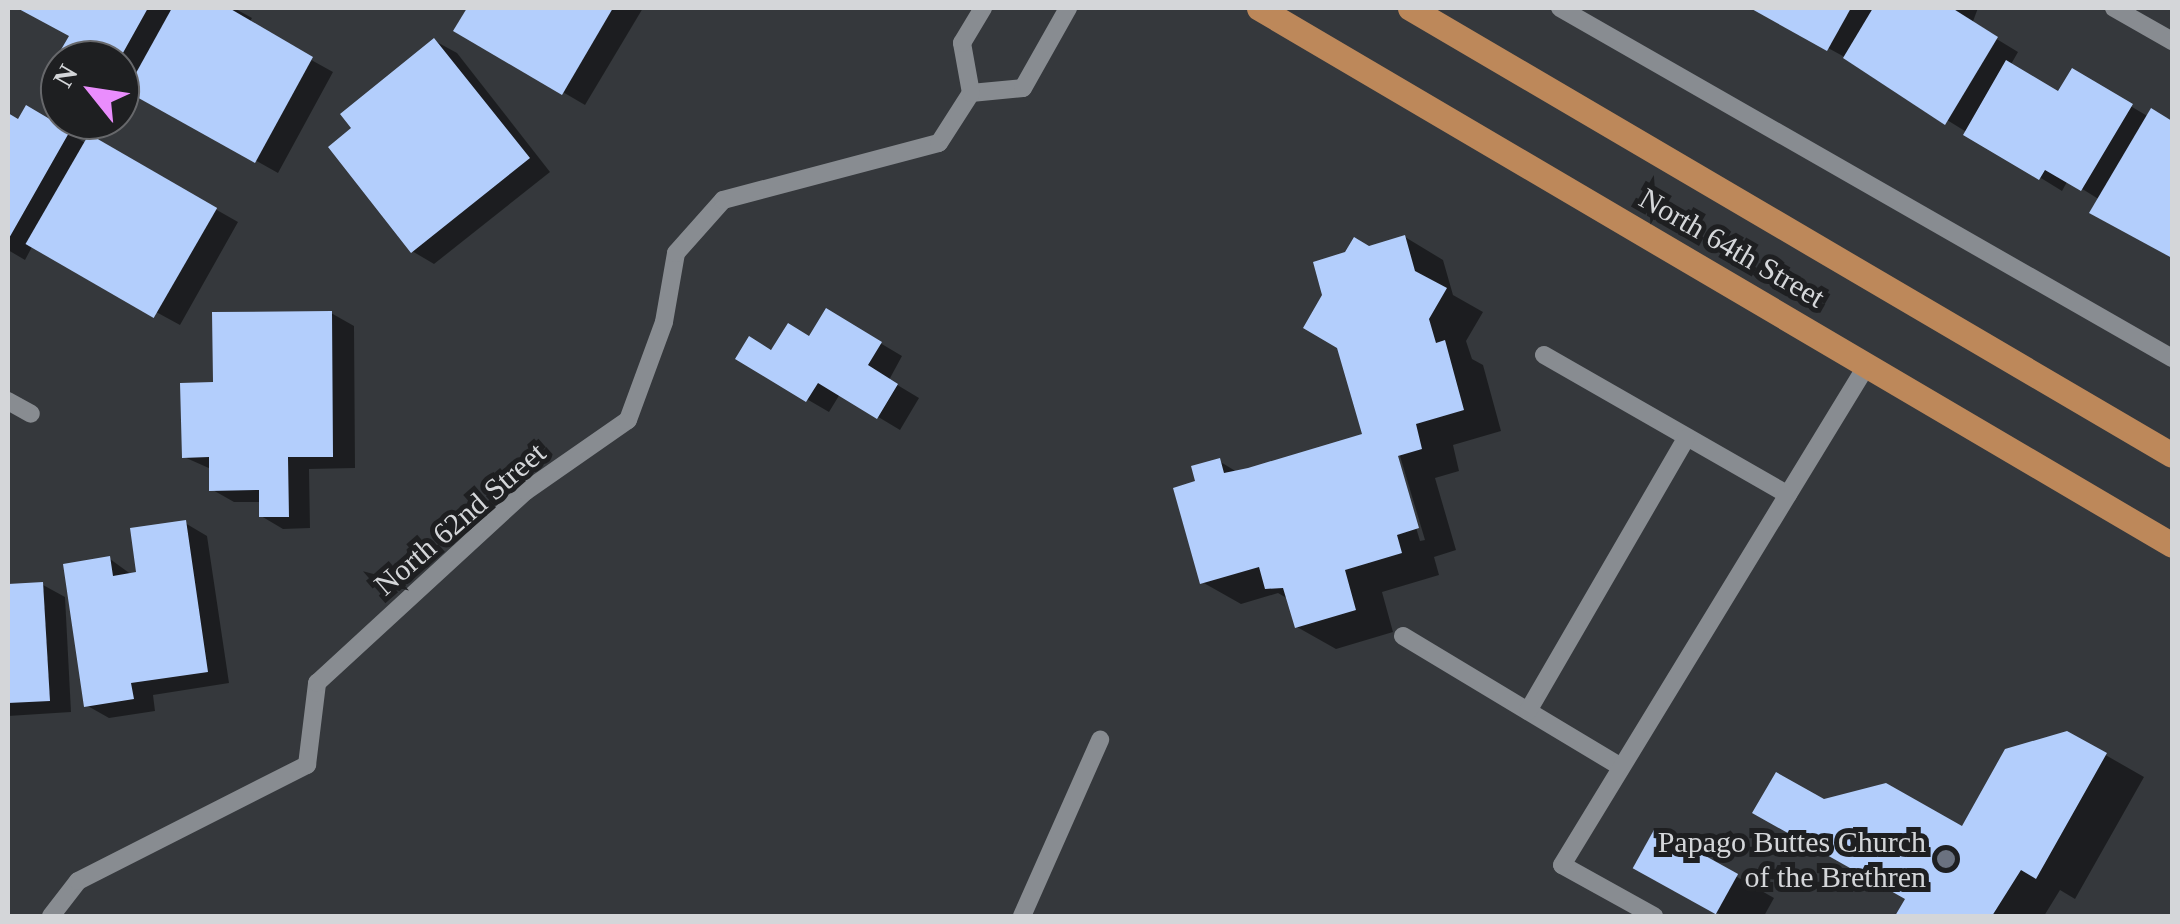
<!DOCTYPE html>
<style>
body{margin:0}
#map{position:relative;width:2180px;height:924px;overflow:hidden;background:#35383c;font-family:"Times New Roman",serif}
div>[style]{position:absolute}
.shadow>*{inset:0;background:#0007}
.building>*{inset:0;background:#b3cefc;transform-origin:0 0}
.minor>*{height:18px;margin:-9px;padding:0 9px;transform-origin:9px;border-radius:9px;background:#888c91}
.major>*{height:25px;margin:-12.5px;padding:0 12.5px;transform-origin:12.5px;border-radius:12.5px;background:#bd885a}
.dots>*{width:28px;height:28px;translate:-50% -50%;box-sizing:border-box;border:5px solid #1e1f21;border-radius:50%}
span{translate:-50% -50%;white-space:nowrap;text-align:center;line-height:1.15;-webkit-text-stroke:10px #1e1f21;paint-order:stroke}
.street-label{font-size:30px;color:#d4d6d9}
.poi-label{font-size:30px;color:#d4d6d9}
.right{translate:-100% -50%;text-align:right}
.frame{position:absolute;inset:0;border:10px solid #d4d6d9;pointer-events:none}
.north{position:absolute;left:40px;top:40px;width:100px;height:100px;box-sizing:border-box;background:#1e1f21;border:2px solid #67686b;border-radius:50%;rotate:300deg;font-size:28px;font-weight:700;line-height:40px;text-align:center;color:#d4d6d9}
.north::after{content:'';display:block;margin:auto;width:35px;height:45px;background:#ea8dfd;clip-path:polygon(50% 0,100% 100%,50% 72%,0 100%)}
</style>
<div id="map">
<div class="shadow">
<i style="clip-path:polygon(22px 8px,234px 8px,252px 18px,248px 25px,333px 72px,278px 173px,120px 84px,120px 60px,77px 60px,72px 36px)"></i>
<i style="clip-path:polygon(470px 8px,643px 8px,585px 105px,457px 30px)"></i>
<i style="clip-path:polygon(1755px 8px,1978px 8px,1972px 24px,2018px 52px,2010px 66px,2059px 94px,2073px 72px,2149px 117px,2151px 112px,2172px 124px,2172px 257px,2093px 212px,2100px 200px,2068px 180px,2062px 191px,1850px 60px)"></i>
<i style="clip-path:polygon(435px 41px,457px 53px,550px 172px,434px 264px,412px 251px)"></i>
<i style="clip-path:polygon(27px 109px,87px 144px,90px 138px,238px 222px,180px 325px,33px 245px,25px 260px,8px 250px,8px 116px,19px 123px)"></i>
<i style="clip-path:polygon(evenodd,1405px 237px,1443px 260px,1453px 295px,1483px 312px,1466px 341px,1472px 359px,1483px 365px,1501px 431px,1453px 445px,1459px 471px,1435px 478px,1456px 550px,1434px 557px,1439px 575px,1382px 592px,1393px 632px,1336px 649px,1297px 627px,1290px 600px,1278px 593px,1241px 604px,1202px 582px,1198px 483px,1219px 461px,1237px 472px,1365px 436px,1369px 248px,1405px 237px,1395px 456px,1400px 456px,1425px 540px,1420px 541px,1395px 456px)"></i>
<i style="clip-path:polygon(826px 311px,902px 356px,889px 380px,919px 398px,900px 430px,840px 394px,829px 412px,738px 359px,810px 338px)"></i>
<i style="clip-path:polygon(331px 313px,354px 326px,355px 468px,309px 469px,310px 528px,283px 529px,261px 516px,261px 502px,234px 502px,211px 489px,211px 469px,184px 457px,216px 385px)"></i>
<i style="clip-path:polygon(185px 523px,207px 536px,229px 683px,153px 695px,155px 711px,109px 718px,86px 705px,110px 559px,132px 575px,139px 574px)"></i>
<i style="clip-path:polygon(43px 585px,65px 597px,71px 712px,8px 716px,8px 587px)"></i>
<i style="clip-path:polygon(2067px 733px,2144px 777px,2075px 899px,2060px 890px,2044px 916px,1898px 916px,1908px 898px,1824px 802px,1963px 829px)"></i>
<i style="clip-path:polygon(1656px 831px,1774px 898px,1764px 916px,1723px 916px,1636px 867px)"></i>
</div>
<div class="building">
<i style="clip-path:polygon(17px 8px,148px 8px,119px 60px,72px 60px,59px 53px,69px 36px)"></i>
<i style="clip-path:polygon(172px 8px,229px 8px,313px 57px,255px 163px,126px 91px)"></i>
<i style="clip-path:polygon(467px 8px,613px 8px,562px 95px,453px 31px)"></i>
<i style="clip-path:polygon(1750px 8px,1851px 8px,1827px 51px)"></i>
<i style="clip-path:polygon(1873px 8px,1952px 8px,1998px 37px,1945px 125px,1843px 58px)"></i>
<i style="clip-path:polygon(434px 38px,530px 158px,411px 253px,328px 147px,351px 128px,340px 114px)"></i>
<i style="clip-path:polygon(2006px 60px,2058px 91px,2072px 68px,2133px 104px,2081px 191px,2045px 170px,2039px 180px,1963px 135px)"></i>
<i style="clip-path:polygon(26px 105px,70px 131px,8px 240px,8px 113px,18px 119px)"></i>
<i style="clip-path:polygon(2151px 108px,2172px 121px,2172px 258px,2089px 213px)"></i>
<i style="left:89px;top:134px;width:148px;height:127px;rotate:30deg"></i>
<i style="clip-path:polygon(1405px 235px,1415px 271px,1447px 288px,1429px 319px,1436px 343px,1445px 340px,1464px 410px,1416px 424px,1422px 449px,1398px 456px,1419px 528px,1397px 535px,1402px 553px,1345px 570px,1356px 610px,1295px 628px,1283px 588px,1265px 589px,1259px 567px,1200px 584px,1173px 488px,1195px 481px,1191px 466px,1220px 458px,1224px 473px,1248px 468px,1362px 434px,1337px 348px,1303px 328px,1322px 295px,1313px 262px,1345px 252px,1354px 237px,1369px 246px)"></i>
<i style="clip-path:polygon(826px 308px,882px 342px,868px 365px,898px 384px,877px 419px,818px 383px,806px 402px,735px 359px,749px 336px,771px 350px,788px 323px,809px 336px)"></i>
<i style="clip-path:polygon(332px 311px,333px 457px,288px 457px,289px 517px,259px 517px,259px 490px,209px 491px,209px 457px,182px 458px,180px 383px,213px 382px,212px 312px)"></i>
<i style="clip-path:polygon(186px 520px,208px 672px,131px 683px,134px 699px,84px 707px,63px 564px,110px 556px,113px 576px,136px 572px,130px 528px)"></i>
<i style="clip-path:polygon(43px 582px,50px 701px,8px 703px,8px 584px)"></i>
<i style="clip-path:polygon(2067px 731px,2107px 753px,2036px 879px,2021px 870px,1992px 916px,1895px 916px,1905px 899px,1752px 813px,1776px 772px,1824px 799px,1886px 783px,1962px 826px,2005px 749px)"></i>
<i style="left:1655px;top:828px;width:95px;height:46px;rotate:29deg"></i>
</div>
<div class="minor">
<i style="left:1560px;top:8px;width:705px;rotate:29.77deg"></i>
<i style="left:2114px;top:8px;width:67px;rotate:29.6deg"></i>
<i style="left:971px;top:93px;width:52px;rotate:-5.5deg"></i>
<i style="left:1023px;top:88px;width:92px;rotate:-60.6deg"></i>
<i style="left:1544px;top:355px;width:281px;rotate:29.8deg"></i>
<i style="left:8px;top:401px;width:26px;rotate:29deg"></i>
<i style="left:1403px;top:636px;width:254px;rotate:31deg"></i>
<i style="left:1528px;top:711px;width:315px;rotate:-59.9deg"></i>
<i style="left:51px;top:916px;width:44px;rotate:-52.4deg"></i>
<i style="left:78px;top:881px;width:257px;rotate:-26.9deg"></i>
<i style="left:307px;top:765px;width:83px;rotate:-83deg"></i>
<i style="left:317px;top:683px;width:284px;rotate:-42.6deg"></i>
<i style="left:526px;top:491px;width:124px;rotate:-34.8deg"></i>
<i style="left:628px;top:420px;width:104px;rotate:-69.8deg"></i>
<i style="left:664px;top:322px;width:70px;rotate:-80.1deg"></i>
<i style="left:676px;top:253px;width:71px;rotate:-48.4deg"></i>
<i style="left:723px;top:200px;width:223px;rotate:-14.8deg"></i>
<i style="left:939px;top:143px;width:59px;rotate:-57.4deg"></i>
<i style="left:971px;top:93px;width:51px;rotate:-100.2deg"></i>
<i style="left:962px;top:43px;width:41px;rotate:-59deg"></i>
<i style="left:1022px;top:916px;width:193px;rotate:-66.1deg"></i>
<i style="left:1654px;top:916px;width:105px;rotate:-151deg"></i>
<i style="left:1562px;top:865px;width:586px;rotate:-58.62deg"></i>
</div>
<div class="major">
<i style="left:1259px;top:8px;width:1059px;rotate:30.46deg"></i>
<i style="left:1410px;top:8px;width:883px;rotate:30.4deg"></i>
</div>
<div class="dots">
<i style="left:1946px;top:859px;background:#6b7280"></i>
</div>
<div class="street-label">
<span style="left:1732px;top:248px;rotate:30deg">North 64th Street</span>
<span style="left:460px;top:519px;rotate:-41deg">North 62nd Street</span>
</div>
<div class="poi-label">
<span class="right" style="left:1926px;top:859px">Papago Buttes Church<br>of the Brethren</span>
</div>
<div class="frame"></div>
<div class="north">N</div>
</div>
